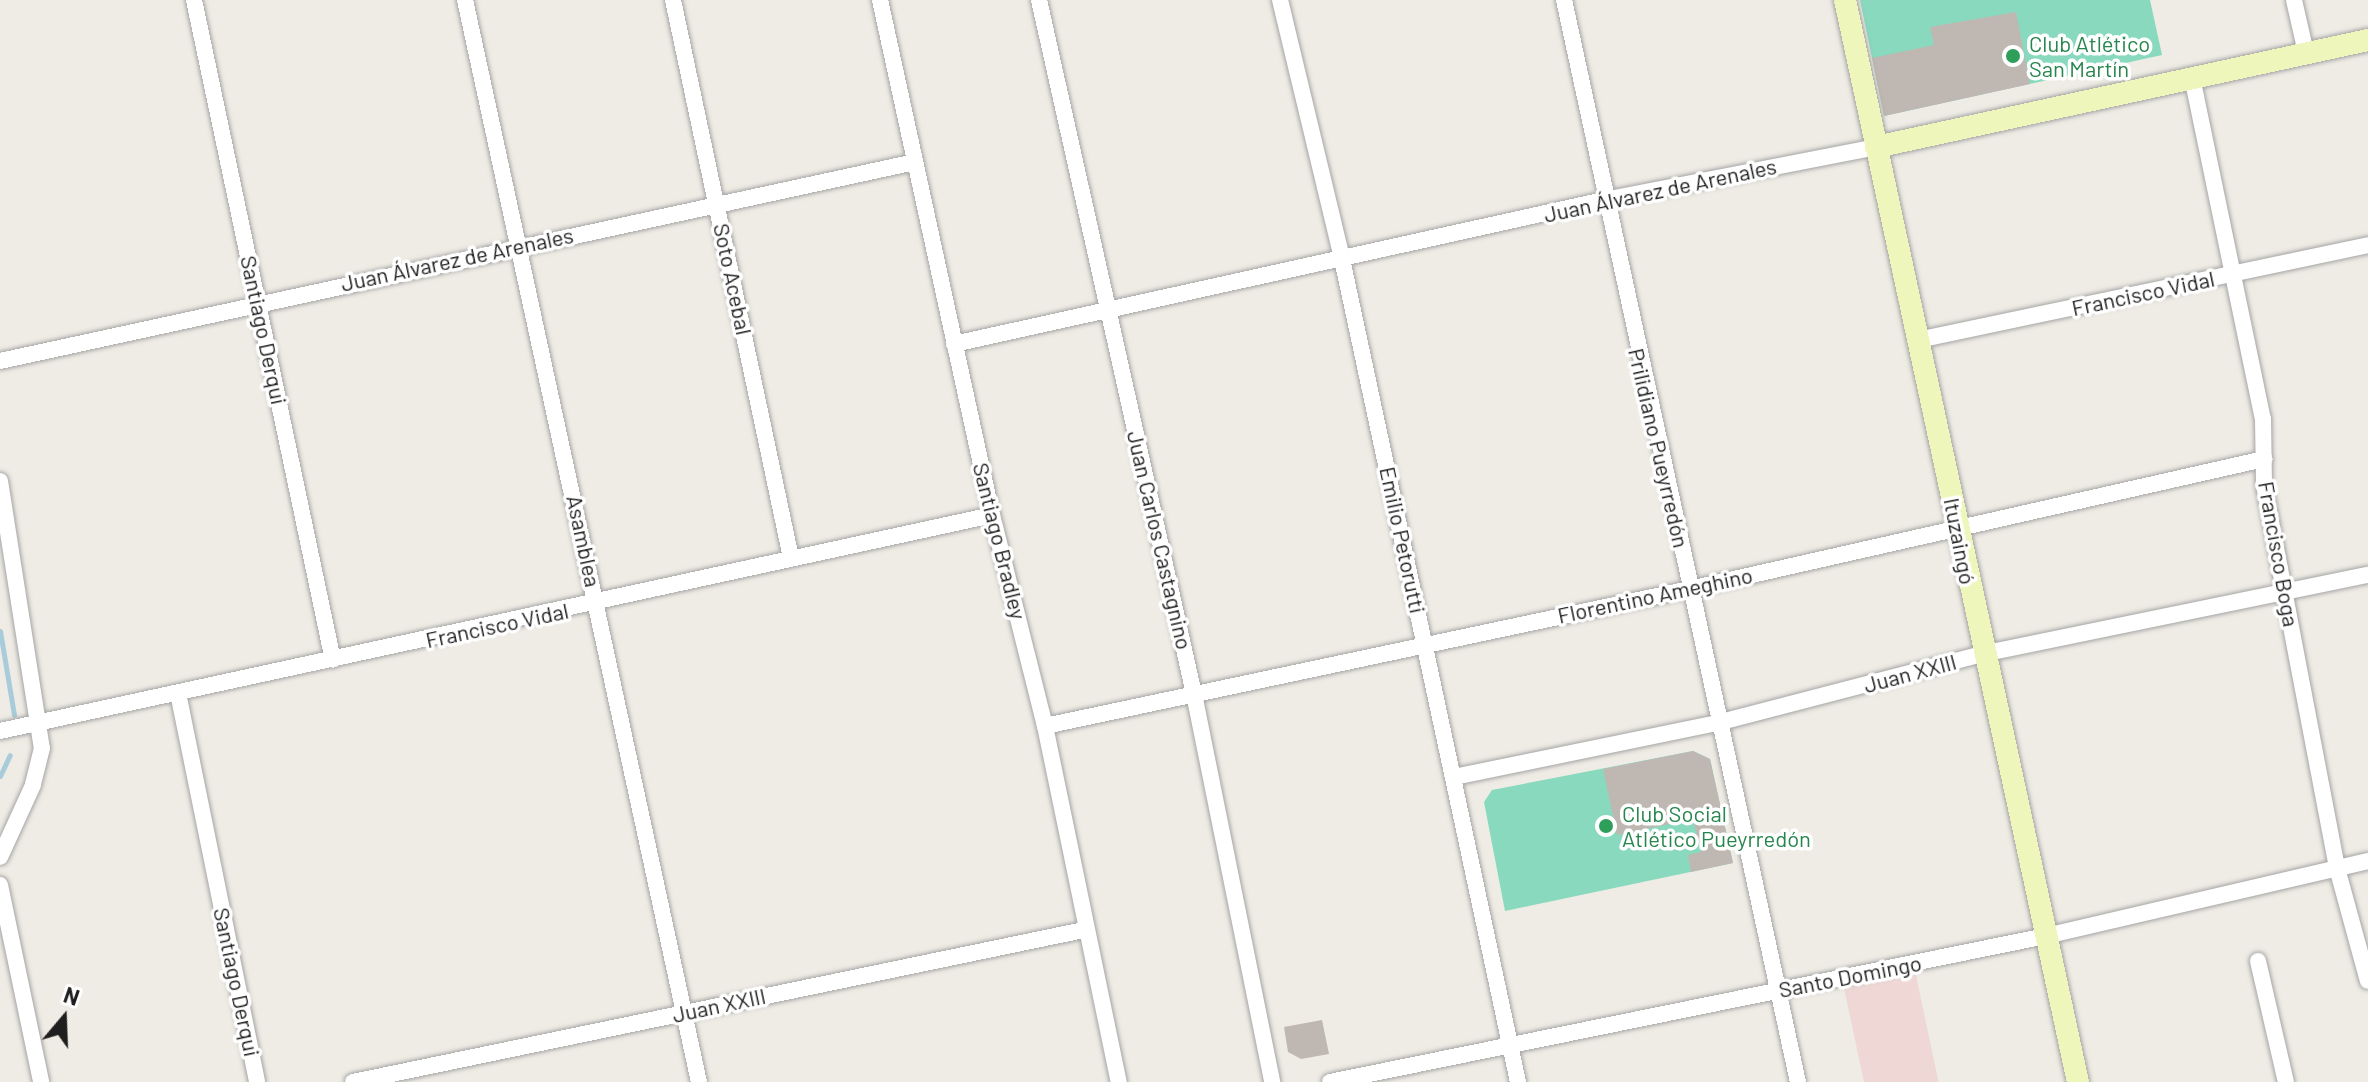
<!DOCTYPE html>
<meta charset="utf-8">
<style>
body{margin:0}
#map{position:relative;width:2368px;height:1082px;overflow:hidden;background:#efece5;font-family:Barlow,sans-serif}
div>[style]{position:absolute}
.commercial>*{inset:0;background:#eed7d5;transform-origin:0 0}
.pitch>*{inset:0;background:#88d9be}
.stream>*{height:5px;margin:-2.5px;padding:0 2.5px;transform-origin:2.5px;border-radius:2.5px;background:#a8ccda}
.building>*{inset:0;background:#bfb8b2}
.roads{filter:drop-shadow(0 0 2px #a5a5a5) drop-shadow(0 0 2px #a5a5a5)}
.street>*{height:16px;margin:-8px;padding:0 8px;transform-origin:8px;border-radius:8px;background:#fff}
.secondary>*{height:22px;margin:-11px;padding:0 11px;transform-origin:11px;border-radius:11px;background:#eff6bc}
.dots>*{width:22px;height:22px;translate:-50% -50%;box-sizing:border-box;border:4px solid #fff;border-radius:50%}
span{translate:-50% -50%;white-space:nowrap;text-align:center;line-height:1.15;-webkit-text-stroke:7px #fff;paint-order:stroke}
.leisure-label{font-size:22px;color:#27864d}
.left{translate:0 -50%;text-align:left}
.street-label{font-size:22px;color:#1e1e1e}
.north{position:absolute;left:24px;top:978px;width:80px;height:80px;-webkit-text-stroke:6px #fff;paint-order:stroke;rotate:19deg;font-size:22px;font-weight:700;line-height:32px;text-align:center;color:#1e1e1e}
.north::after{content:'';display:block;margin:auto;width:28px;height:36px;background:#1e1e1e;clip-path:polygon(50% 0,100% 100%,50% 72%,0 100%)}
</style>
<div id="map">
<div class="commercial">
<i style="left:1915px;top:971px;width:113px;height:73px;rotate:78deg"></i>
</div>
<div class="pitch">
<i style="clip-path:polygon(1860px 0,2150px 0,2162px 55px,1884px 116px)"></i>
<i style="clip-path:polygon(1693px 751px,1710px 759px,1733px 863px,1505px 911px,1484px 802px,1492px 790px)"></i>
</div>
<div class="stream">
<i style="left:0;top:631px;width:85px;rotate:80.5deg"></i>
<i style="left:0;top:776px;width:23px;rotate:-65deg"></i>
</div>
<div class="building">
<i style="clip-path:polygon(2016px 12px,2030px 84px,1884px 116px,1872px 58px,1934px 45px,1930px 27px)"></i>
<i style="clip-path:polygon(1693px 751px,1710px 759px,1733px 863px,1691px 872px,1688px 855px,1701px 852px,1693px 819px,1617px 835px,1603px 769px)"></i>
<i style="clip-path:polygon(1322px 1020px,1329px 1054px,1301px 1059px,1288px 1052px,1284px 1027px)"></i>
</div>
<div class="roads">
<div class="street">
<i style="left:194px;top:0;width:674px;rotate:78.11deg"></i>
<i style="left:465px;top:0;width:1107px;rotate:77.8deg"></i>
<i style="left:673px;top:0;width:570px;rotate:78.06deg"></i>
<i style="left:880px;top:0;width:527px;rotate:77.73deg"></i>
<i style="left:992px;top:515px;width:218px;rotate:75.9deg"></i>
<i style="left:1045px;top:726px;width:364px;rotate:78.3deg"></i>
<i style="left:1039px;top:0;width:711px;rotate:77.41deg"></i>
<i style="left:1194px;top:694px;width:396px;rotate:78.6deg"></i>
<i style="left:1280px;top:0;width:266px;rotate:76.5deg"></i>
<i style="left:1342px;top:259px;width:842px;rotate:77.93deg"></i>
<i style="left:1564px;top:0;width:1107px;rotate:77.8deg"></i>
<i style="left:2294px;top:0;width:54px;rotate:77.2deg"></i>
<i style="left:2192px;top:77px;width:349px;rotate:78.3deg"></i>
<i style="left:2263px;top:419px;width:66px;rotate:89.1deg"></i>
<i style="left:2264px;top:485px;width:390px;rotate:79.2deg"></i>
<i style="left:2337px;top:868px;width:117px;rotate:74.7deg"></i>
<i style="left:1918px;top:340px;width:460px;rotate:-11.9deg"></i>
<i style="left:954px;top:344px;width:666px;rotate:-12.49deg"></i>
<i style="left:1604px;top:200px;width:277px;rotate:-11deg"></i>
<i style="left:0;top:361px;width:936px;rotate:-12.27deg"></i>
<i style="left:0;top:481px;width:270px;rotate:81.1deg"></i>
<i style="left:42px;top:748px;width:38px;rotate:104deg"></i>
<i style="left:33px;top:785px;width:79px;rotate:114.6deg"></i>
<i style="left:178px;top:693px;width:397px;rotate:78.5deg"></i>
<i style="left:1045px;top:726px;width:659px;rotate:-11.99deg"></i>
<i style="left:1690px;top:589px;width:589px;rotate:-12.76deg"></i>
<i style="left:0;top:731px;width:1015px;rotate:-12.28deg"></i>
<i style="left:1454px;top:777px;width:273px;rotate:-11.6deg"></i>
<i style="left:1721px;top:722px;width:270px;rotate:-14.6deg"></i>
<i style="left:1982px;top:654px;width:394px;rotate:-11.6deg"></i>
<i style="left:0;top:885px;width:201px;rotate:78.2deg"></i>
<i style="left:2258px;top:961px;width:124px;rotate:77deg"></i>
<i style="left:353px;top:1082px;width:747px;rotate:-11.75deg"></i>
<i style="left:1330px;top:1082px;width:731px;rotate:-11.53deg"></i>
<i style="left:2046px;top:936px;width:331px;rotate:-13.1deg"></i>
</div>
<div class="secondary">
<i style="left:1845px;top:0;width:1107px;rotate:77.85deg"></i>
<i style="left:1876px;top:147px;width:504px;rotate:-12.27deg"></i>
</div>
</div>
<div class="dots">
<i style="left:2013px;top:56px;background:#2e9e5b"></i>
<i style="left:1606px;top:826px;background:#2e9e5b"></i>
</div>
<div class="leisure-label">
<span class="left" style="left:2029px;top:56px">Club Atlético<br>San Martín</span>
<span class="left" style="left:1622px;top:826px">Club Social<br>Atlético Pueyrredón</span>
</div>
<div class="street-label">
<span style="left:1660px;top:190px;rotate:-12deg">Juan Álvarez de Arenales</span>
<span style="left:457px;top:259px;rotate:-12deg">Juan Álvarez de Arenales</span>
<span style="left:733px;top:279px;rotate:78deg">Soto Acebal</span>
<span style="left:2143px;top:293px;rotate:-12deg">Francisco Vidal</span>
<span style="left:264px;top:330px;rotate:78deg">Santiago Derqui</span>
<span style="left:1659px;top:448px;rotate:77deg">Prilidiano Pueyrredón</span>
<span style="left:1160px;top:540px;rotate:77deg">Juan Carlos Castagnino</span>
<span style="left:1403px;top:540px;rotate:78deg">Emilio Petorutti</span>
<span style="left:584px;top:541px;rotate:78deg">Asamblea</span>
<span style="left:1000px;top:541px;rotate:76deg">Santiago Bradley</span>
<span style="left:1960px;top:541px;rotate:79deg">Ituzaingó</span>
<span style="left:2279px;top:554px;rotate:80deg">Francisco Boga</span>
<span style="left:1655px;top:595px;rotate:-12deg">Florentino Ameghino</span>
<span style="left:497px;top:625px;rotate:-12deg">Francisco Vidal</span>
<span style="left:1910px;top:673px;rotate:-15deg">Juan XXIII</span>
<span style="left:1850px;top:976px;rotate:-11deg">Santo Domingo</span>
<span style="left:237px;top:982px;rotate:78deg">Santiago Derqui</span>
<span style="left:719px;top:1005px;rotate:-12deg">Juan XXIII</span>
</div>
<div class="north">N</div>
</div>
